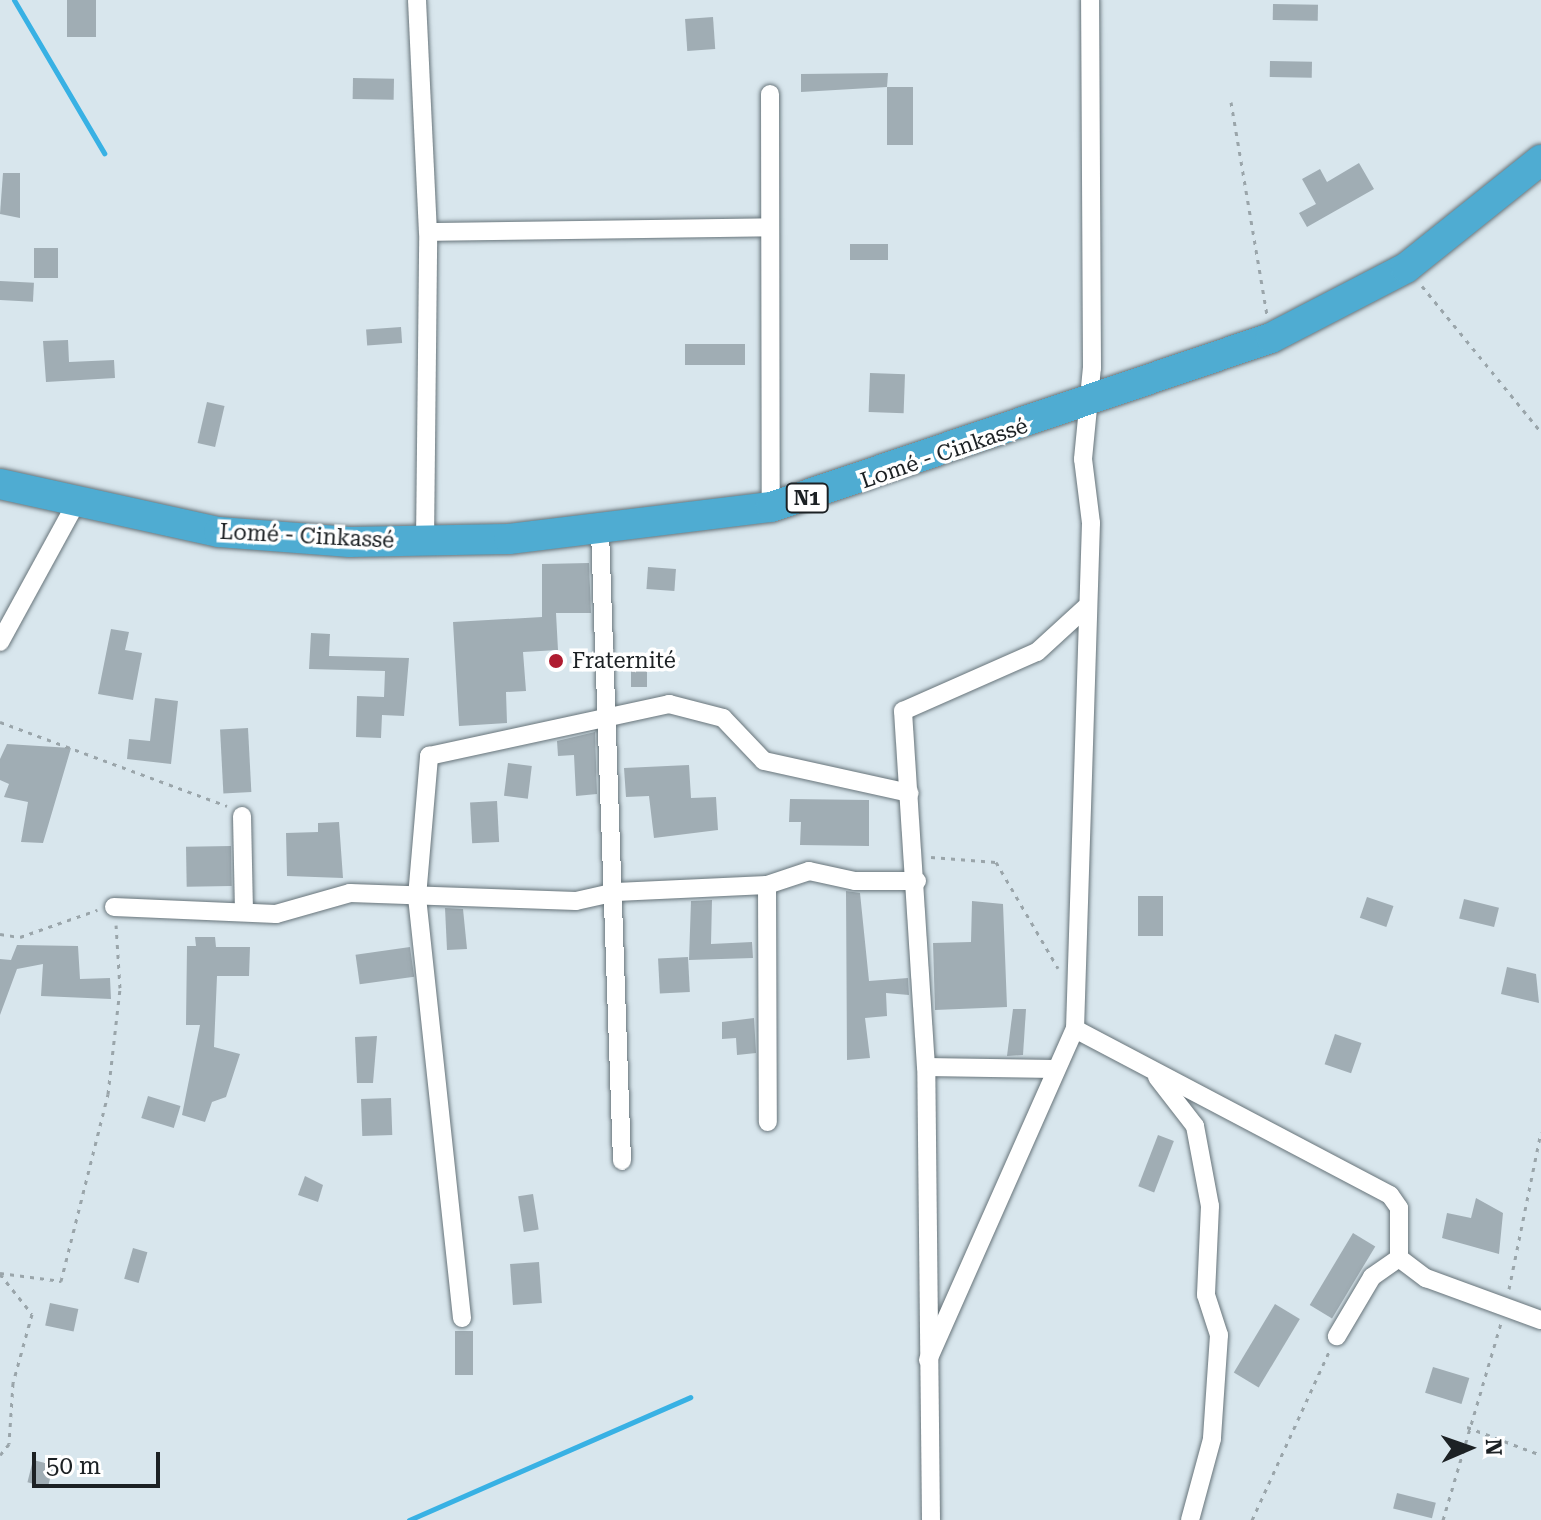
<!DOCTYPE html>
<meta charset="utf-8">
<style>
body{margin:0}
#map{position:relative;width:1541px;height:1520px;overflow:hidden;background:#d8e6ed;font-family:"Roboto Serif",serif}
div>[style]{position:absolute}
.stream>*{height:5px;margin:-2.5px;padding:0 2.5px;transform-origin:2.5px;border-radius:2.5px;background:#38b1e4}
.building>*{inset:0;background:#a0adb4;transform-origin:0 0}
.path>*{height:3px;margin-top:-1.5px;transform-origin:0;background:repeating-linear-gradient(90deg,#9aa5aa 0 4px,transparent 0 10px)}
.roads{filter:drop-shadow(0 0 2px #67747a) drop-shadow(0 0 2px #67747a)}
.minor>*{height:18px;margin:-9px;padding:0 9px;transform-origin:9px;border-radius:9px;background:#fff}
.trunk>*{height:30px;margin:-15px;padding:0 15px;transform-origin:15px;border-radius:15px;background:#4facd2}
.dots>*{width:22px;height:22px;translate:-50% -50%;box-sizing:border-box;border:4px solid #fff;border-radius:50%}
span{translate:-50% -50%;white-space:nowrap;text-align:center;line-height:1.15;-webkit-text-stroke:7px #fff;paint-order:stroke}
.shield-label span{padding:2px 6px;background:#fff;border:2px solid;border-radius:6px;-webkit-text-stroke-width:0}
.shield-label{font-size:20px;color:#1c2124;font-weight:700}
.street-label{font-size:22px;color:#1c2124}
.poi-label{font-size:22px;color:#1c2124}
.left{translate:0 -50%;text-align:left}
.north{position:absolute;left:1429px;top:1408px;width:80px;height:80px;-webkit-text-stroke:6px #fff;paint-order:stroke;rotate:88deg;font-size:22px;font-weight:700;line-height:32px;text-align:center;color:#1c2124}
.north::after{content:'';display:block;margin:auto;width:28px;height:36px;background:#1c2124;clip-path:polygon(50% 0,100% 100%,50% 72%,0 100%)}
.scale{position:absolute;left:32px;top:1452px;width:128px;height:36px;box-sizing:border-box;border:4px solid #1c2124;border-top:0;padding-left:10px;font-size:24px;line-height:28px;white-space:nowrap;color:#1c2124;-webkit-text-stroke:6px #fff;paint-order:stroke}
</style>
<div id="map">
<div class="stream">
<i style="left:14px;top:0;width:178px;rotate:59.5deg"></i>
<i style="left:409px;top:1520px;width:307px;rotate:-23.6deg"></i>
</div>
<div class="building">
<i style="left:67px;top:0;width:29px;height:37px"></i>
<i style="left:1273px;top:4px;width:45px;height:16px;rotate:1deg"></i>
<i style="left:713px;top:17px;width:32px;height:28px;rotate:86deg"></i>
<i style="left:1270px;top:61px;width:42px;height:16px;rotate:1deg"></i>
<i style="clip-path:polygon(888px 73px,887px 87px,801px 92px,801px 74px)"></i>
<i style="left:353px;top:78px;width:41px;height:21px;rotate:1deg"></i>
<i style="left:887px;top:87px;width:26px;height:58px"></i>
<i style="clip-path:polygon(1359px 163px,1374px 189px,1307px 227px,1299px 213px,1316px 204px,1302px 179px,1320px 169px,1327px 182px)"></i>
<i style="clip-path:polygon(3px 173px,20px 173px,20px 218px,0 214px)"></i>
<i style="left:850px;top:244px;width:38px;height:16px"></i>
<i style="left:34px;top:248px;width:24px;height:30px"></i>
<i style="left:0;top:281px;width:34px;height:19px;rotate:3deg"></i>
<i style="left:401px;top:327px;width:16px;height:35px;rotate:86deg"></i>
<i style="clip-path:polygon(68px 340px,69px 362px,114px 360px,115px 378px,46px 382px,43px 341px)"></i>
<i style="left:685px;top:344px;width:60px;height:21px"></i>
<i style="left:870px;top:373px;width:35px;height:39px;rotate:2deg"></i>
<i style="left:207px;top:402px;width:18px;height:42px;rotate:13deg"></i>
<i style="clip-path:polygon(589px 563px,591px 613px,556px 613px,558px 650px,523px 652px,526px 691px,506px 692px,507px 723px,459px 726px,453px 622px,542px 617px,542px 564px)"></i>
<i style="left:648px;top:567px;width:28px;height:22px;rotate:4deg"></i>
<i style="clip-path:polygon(111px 629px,129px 632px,125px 650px,142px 653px,133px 700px,98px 694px)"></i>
<i style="clip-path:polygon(311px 633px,330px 634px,329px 656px,409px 658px,404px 716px,382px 715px,381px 738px,356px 737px,357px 696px,384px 697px,385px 671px,309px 669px)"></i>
<i style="left:631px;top:657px;width:16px;height:30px"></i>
<i style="clip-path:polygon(155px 698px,178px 701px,171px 764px,127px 759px,129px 739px,150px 741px)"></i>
<i style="left:248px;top:728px;width:64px;height:28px;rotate:87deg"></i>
<i style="clip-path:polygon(595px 732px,597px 794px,576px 796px,574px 755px,558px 756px,557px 741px)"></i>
<i style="clip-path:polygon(7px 744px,71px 748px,43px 843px,21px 842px,28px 802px,4px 797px,9px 784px,0 780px,0 759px)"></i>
<i style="left:508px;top:763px;width:24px;height:33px;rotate:7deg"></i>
<i style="clip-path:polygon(689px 765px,691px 798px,716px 797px,718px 830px,654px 838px,649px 796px,626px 797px,624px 768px)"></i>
<i style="clip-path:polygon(790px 799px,869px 800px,869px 846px,800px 845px,801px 822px,789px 822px)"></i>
<i style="left:497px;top:801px;width:41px;height:27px;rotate:87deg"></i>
<i style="clip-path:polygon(339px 822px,343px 878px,287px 876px,286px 833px,318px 832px,318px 823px)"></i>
<i style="left:231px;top:846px;width:40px;height:45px;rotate:89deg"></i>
<i style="clip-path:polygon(846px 891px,860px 893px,869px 981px,908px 978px,909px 995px,886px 993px,887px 1016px,865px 1018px,870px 1058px,847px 1060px)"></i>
<i style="left:1138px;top:896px;width:25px;height:40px"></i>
<i style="left:1367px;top:897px;width:28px;height:22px;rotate:19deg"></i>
<i style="left:1464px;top:899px;width:36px;height:20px;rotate:14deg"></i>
<i style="clip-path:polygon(712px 900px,711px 944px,752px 942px,753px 958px,689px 960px,691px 901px)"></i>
<i style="clip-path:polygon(972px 901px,1003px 904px,1007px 1007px,935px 1010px,933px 943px,971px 942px)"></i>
<i style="clip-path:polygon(445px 908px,463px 909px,467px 949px,447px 950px)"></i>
<i style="clip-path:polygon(195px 937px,215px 937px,216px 947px,250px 947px,249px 976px,217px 976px,214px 1047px,240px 1054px,226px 1097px,212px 1102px,205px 1122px,182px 1115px,200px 1025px,186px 1025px,187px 946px,196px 946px)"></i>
<i style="clip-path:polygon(17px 945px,78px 946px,80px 979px,110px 978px,111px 999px,41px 996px,43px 964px,17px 969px,0 1015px,0 959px,11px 960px)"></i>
<i style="left:410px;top:947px;width:30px;height:55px;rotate:82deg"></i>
<i style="left:688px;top:957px;width:35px;height:30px;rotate:87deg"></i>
<i style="clip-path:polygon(1507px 967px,1536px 974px,1539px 1003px,1501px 994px)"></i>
<i style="clip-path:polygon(1013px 1009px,1026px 1009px,1023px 1055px,1007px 1056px)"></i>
<i style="clip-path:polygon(754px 1018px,756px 1053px,737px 1055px,736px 1038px,722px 1039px,722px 1022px)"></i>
<i style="left:1335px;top:1034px;width:28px;height:32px;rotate:19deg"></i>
<i style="clip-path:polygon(377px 1036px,373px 1083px,357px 1083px,355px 1037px)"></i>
<i style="left:148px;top:1096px;width:34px;height:23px;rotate:17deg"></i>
<i style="left:391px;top:1098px;width:37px;height:30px;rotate:88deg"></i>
<i style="left:1158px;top:1135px;width:17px;height:55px;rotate:21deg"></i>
<i style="clip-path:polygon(305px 1176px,323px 1185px,318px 1202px,298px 1195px)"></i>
<i style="left:533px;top:1194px;width:36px;height:15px;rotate:81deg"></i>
<i style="clip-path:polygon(1476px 1198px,1503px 1213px,1499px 1254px,1442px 1238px,1447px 1213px,1471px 1218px)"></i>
<i style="left:1353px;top:1233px;width:26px;height:84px;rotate:31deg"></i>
<i style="left:133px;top:1248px;width:15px;height:32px;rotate:16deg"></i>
<i style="left:539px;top:1262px;width:41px;height:29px;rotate:86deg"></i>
<i style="left:50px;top:1303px;width:29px;height:23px;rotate:12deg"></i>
<i style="left:1275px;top:1304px;width:29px;height:80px;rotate:31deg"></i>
<i style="left:455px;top:1331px;width:18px;height:44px"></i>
<i style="left:1433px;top:1367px;width:38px;height:27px;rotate:17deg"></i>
<i style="left:33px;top:1460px;width:21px;height:23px;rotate:14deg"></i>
<i style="left:1397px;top:1493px;width:40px;height:16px;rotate:14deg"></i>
</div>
<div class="path">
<i style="left:1231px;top:102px;width:215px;rotate:80.4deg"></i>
<i style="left:1422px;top:286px;width:188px;rotate:50.8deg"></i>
<i style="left:0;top:722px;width:242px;rotate:20.3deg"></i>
<i style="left:931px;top:857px;width:65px;rotate:4.4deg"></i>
<i style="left:996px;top:862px;width:123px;rotate:59.7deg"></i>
<i style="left:0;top:934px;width:20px;rotate:9deg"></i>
<i style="left:20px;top:937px;width:82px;rotate:-19.3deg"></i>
<i style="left:0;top:1273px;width:62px;rotate:7.5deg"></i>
<i style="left:61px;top:1281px;width:193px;rotate:-75.9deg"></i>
<i style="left:108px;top:1094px;width:107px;rotate:-83.5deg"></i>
<i style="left:120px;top:988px;width:63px;rotate:-93.6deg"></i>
<i style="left:0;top:1274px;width:51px;rotate:51.3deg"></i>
<i style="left:32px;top:1314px;width:72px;rotate:105.4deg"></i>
<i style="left:13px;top:1383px;width:61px;rotate:93.8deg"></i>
<i style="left:9px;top:1444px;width:14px;rotate:129deg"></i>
<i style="left:1509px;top:1289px;width:160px;rotate:-78.5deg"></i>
<i style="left:1467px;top:1427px;width:79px;rotate:20.7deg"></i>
<i style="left:1252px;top:1520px;width:187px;rotate:-65.4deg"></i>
<i style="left:1443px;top:1520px;width:205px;rotate:-73.6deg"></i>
</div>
<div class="roads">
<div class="minor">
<i style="left:417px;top:0;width:232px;rotate:87.3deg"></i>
<i style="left:428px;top:232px;width:338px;rotate:-0.8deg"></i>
<i style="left:770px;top:94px;width:413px;rotate:89.9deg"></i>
<i style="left:600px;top:531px;width:630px;rotate:88deg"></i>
<i style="left:425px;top:542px;width:310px;rotate:-89.4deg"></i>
<i style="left:0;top:642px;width:158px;rotate:-61.3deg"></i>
<i style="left:242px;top:816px;width:93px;rotate:88.8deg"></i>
<i style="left:767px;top:885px;width:237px;rotate:89.8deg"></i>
<i style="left:114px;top:907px;width:162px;rotate:2.5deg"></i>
<i style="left:276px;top:914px;width:77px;rotate:-15.8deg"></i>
<i style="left:350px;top:893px;width:226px;rotate:2deg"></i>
<i style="left:576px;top:901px;width:41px;rotate:-12.7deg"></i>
<i style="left:616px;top:892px;width:151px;rotate:-2.7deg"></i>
<i style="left:767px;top:885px;width:44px;rotate:-18.4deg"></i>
<i style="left:809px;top:871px;width:47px;rotate:12.3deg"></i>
<i style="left:855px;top:881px;width:62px"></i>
<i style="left:1075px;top:1029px;width:356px;rotate:27.8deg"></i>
<i style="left:1390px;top:1195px;width:16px;rotate:55deg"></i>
<i style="left:1399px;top:1208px;width:50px;rotate:90deg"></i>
<i style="left:1399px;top:1258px;width:33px;rotate:145deg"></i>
<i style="left:1372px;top:1277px;width:69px;rotate:120.7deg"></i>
<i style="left:926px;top:1067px;width:129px;rotate:0.9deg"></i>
<i style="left:1157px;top:1077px;width:62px;rotate:52.2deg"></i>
<i style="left:1195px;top:1126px;width:81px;rotate:79.4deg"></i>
<i style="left:1210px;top:1206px;width:89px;rotate:92.6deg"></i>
<i style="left:1206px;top:1295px;width:42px;rotate:72deg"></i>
<i style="left:1219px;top:1335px;width:104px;rotate:93.9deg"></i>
<i style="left:1212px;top:1439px;width:84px;rotate:105.2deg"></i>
<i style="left:1399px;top:1258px;width:34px;rotate:37deg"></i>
<i style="left:1426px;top:1278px;width:122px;rotate:20.1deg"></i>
<i style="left:462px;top:1318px;width:423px;rotate:-96.1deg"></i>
<i style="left:417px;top:897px;width:142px;rotate:-85.1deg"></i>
<i style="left:429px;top:756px;width:246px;rotate:-12.2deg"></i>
<i style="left:669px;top:704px;width:56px;rotate:14.5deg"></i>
<i style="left:723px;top:718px;width:59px;rotate:46.4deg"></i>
<i style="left:764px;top:761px;width:149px;rotate:12.4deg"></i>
<i style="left:928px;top:1360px;width:362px;rotate:-66.1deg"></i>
<i style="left:1075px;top:1029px;width:506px;rotate:-88.19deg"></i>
<i style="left:1091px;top:523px;width:64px;rotate:-97.1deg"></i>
<i style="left:1083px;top:459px;width:91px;rotate:-84.4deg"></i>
<i style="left:1092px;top:368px;width:368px;rotate:-90.3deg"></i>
<i style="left:931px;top:1520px;width:453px;rotate:-90.6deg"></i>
<i style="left:926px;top:1067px;width:357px;rotate:-93.7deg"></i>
<i style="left:903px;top:711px;width:146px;rotate:-23.8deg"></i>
<i style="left:1037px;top:652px;width:65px;rotate:-42.5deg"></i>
</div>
<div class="trunk">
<i style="left:0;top:484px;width:224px;rotate:12.4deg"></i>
<i style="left:219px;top:532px;width:131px;rotate:4.4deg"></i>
<i style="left:350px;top:542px;width:159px;rotate:-1.1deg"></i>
<i style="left:509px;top:539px;width:264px;rotate:-7deg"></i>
<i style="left:771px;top:507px;width:528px;rotate:-18.68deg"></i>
<i style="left:1271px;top:338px;width:152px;rotate:-27.4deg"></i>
<i style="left:1406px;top:268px;width:173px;rotate:-38.7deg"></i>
</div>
</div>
<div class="dots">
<i style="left:556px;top:661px;background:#af1b30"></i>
</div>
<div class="shield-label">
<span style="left:807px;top:498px">N1</span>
</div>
<div class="street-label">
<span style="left:944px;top:453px;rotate:-19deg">Lomé - Cinkassé</span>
<span style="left:307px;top:536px;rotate:3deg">Lomé - Cinkassé</span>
</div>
<div class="poi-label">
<span class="left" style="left:572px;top:661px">Fraternité</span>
</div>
<div class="north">N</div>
<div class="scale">50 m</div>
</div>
